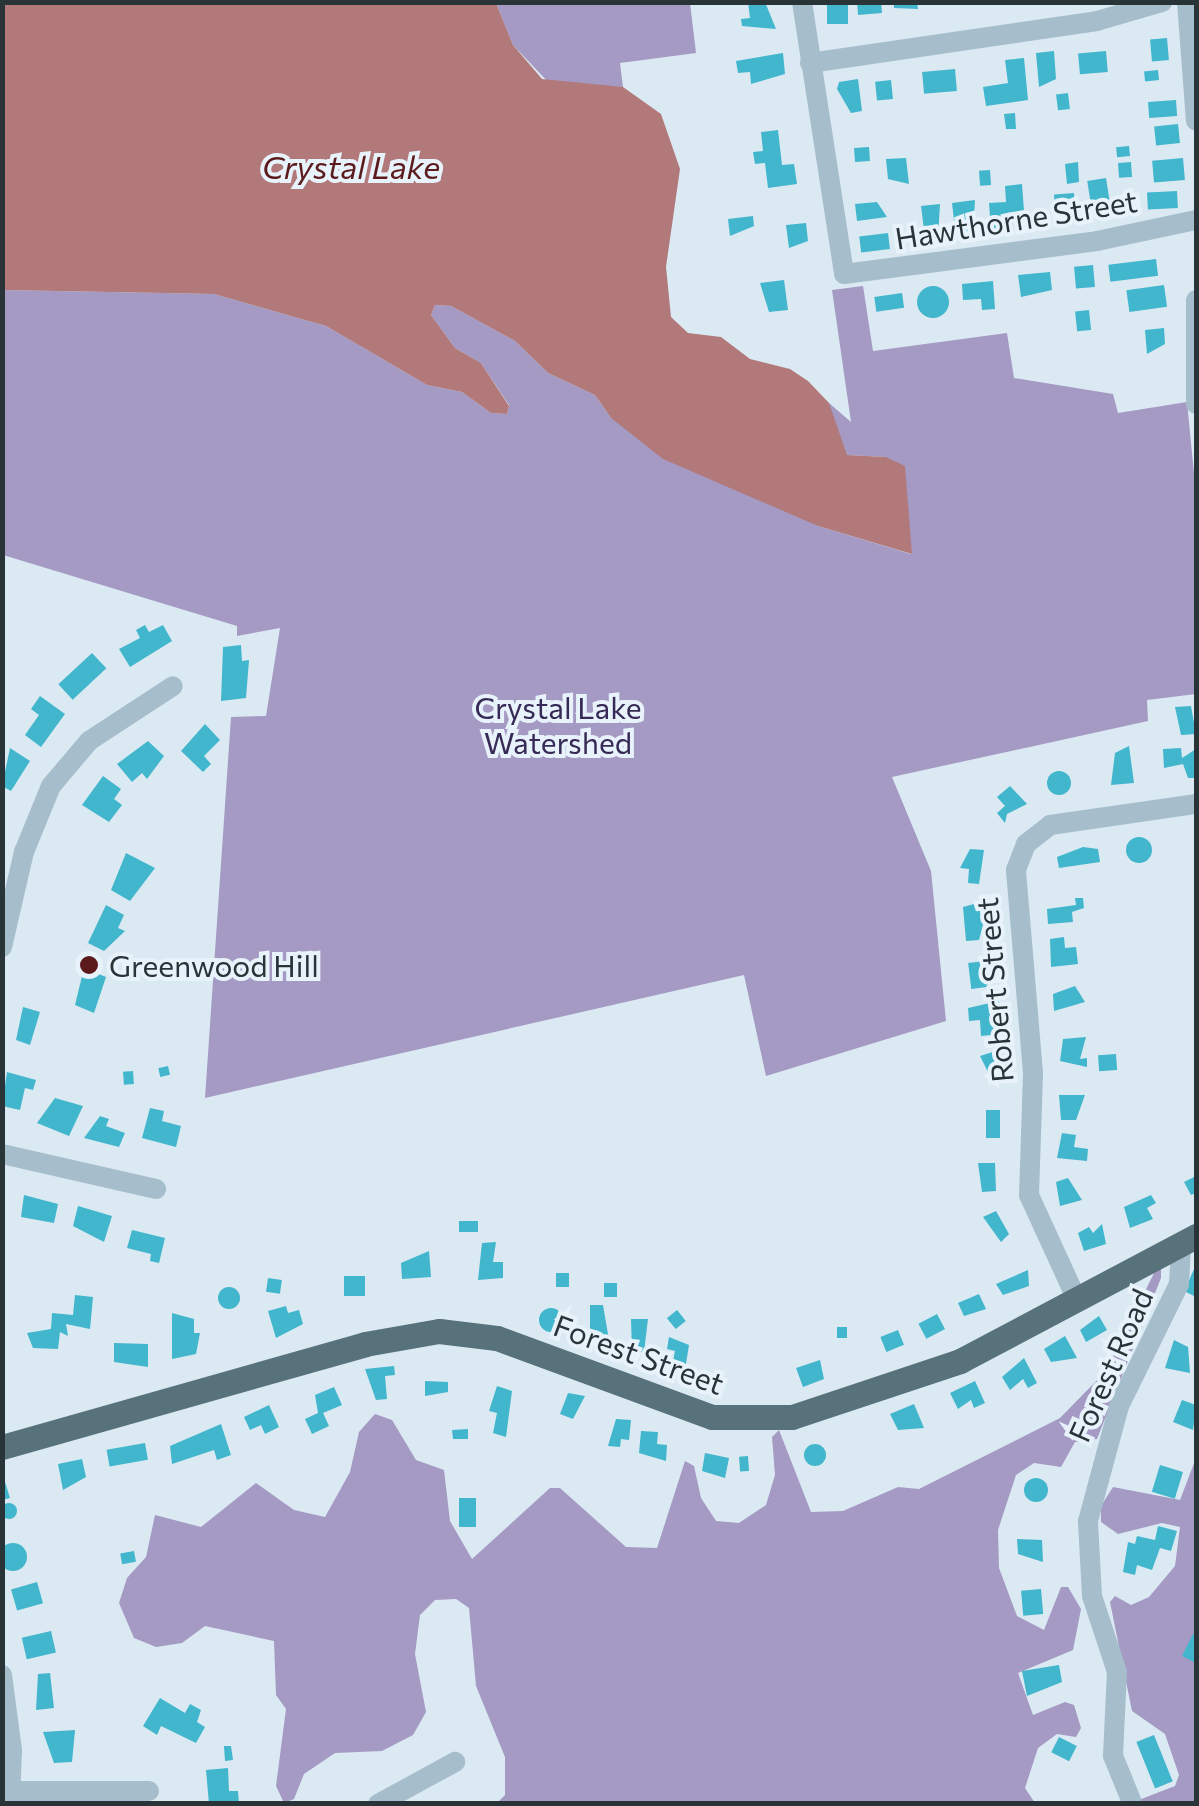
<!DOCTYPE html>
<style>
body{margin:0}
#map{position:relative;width:1199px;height:1806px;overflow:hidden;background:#dbe9f3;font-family:Commissioner,sans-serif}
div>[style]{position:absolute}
.green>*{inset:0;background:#a49ac3}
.water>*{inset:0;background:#b2797b}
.building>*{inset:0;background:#41b6cc;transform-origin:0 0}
.round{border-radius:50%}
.minor>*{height:20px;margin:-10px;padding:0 10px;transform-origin:10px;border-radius:10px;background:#a6becc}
.major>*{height:25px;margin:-12.5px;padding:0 12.5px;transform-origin:12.5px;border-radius:12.5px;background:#58727b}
.dots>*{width:28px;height:28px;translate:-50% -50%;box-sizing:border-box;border:5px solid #e8f2fa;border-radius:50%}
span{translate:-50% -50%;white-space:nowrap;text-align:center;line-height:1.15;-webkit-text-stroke:8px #e8f2fa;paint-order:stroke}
.street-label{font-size:30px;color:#283438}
.park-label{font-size:30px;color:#372a57}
.poi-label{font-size:30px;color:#283438}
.left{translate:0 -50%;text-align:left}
.water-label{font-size:32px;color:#5b1b1c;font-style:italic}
.frame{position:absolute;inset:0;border:5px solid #283438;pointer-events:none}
</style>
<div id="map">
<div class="green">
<i style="clip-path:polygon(496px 3px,690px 3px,696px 53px,620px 63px,623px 87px,550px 84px,513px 45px)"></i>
<i style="clip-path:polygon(863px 286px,873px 351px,1007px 333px,1014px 378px,1113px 394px,1118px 413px,1187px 402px,1196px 494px,1196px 694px,1147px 700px,1148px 721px,892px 777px,931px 871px,946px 1021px,766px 1076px,744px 975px,205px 1098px,231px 717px,266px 716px,280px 628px,237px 636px,237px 626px,3px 555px,2px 290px,214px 294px,326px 326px,427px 385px,462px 392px,491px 413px,507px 414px,509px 405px,481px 363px,455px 348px,431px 315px,435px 305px,451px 306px,515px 341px,548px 373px,595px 395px,611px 418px,818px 526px,911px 554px,886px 457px,847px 455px,828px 414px,829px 403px,851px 422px,832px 290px)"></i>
<i style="clip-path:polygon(1155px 1271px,1161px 1269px,1161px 1278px,1097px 1439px,1075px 1442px,1061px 1467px,1034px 1463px,1016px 1475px,998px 1530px,999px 1568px,1017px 1616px,1044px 1630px,1061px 1587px,1068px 1587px,1081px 1609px,1073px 1650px,1018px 1673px,1033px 1715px,1065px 1702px,1074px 1705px,1081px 1728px,1076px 1737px,1057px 1734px,1038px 1748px,1025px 1788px,1035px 1803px,497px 1803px,505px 1795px,505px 1757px,476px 1686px,469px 1608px,456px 1599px,435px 1600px,420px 1615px,415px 1654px,426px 1712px,413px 1735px,382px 1751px,335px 1753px,304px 1774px,294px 1799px,284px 1803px,276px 1786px,286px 1709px,276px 1695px,274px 1641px,205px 1626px,182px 1643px,156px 1647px,134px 1638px,119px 1603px,127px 1578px,146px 1557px,155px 1515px,201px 1527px,256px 1483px,294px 1510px,325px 1517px,350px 1472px,359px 1432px,375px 1414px,392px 1420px,416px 1460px,444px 1470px,450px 1521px,472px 1559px,550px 1488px,560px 1488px,626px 1547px,657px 1548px,685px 1461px,694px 1466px,701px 1498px,716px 1521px,739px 1523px,766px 1505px,775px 1475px,772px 1437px,779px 1430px,811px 1512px,843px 1511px,898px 1487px,919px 1489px,1060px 1418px,1106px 1371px)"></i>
<i style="clip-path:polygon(1196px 1458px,1196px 1803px,1131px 1803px,1175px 1786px,1179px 1775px,1165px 1734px,1132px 1711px,1110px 1602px,1115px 1596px,1131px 1605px,1149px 1597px,1175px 1566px,1180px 1527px,1162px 1523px,1118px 1534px,1101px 1522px,1101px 1506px,1113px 1487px,1180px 1500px)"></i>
</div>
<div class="water">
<i style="clip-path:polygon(2px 3px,496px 3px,513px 45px,542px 79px,623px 87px,661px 114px,680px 169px,666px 267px,671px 317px,688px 333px,721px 337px,750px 359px,790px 369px,808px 381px,829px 403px,847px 455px,886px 457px,905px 466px,912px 554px,818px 526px,663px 459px,611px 418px,595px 395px,548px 373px,515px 341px,451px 306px,435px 305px,431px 315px,455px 348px,481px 363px,509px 406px,507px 414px,491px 413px,462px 392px,427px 385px,326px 326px,214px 294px,3px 290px)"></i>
</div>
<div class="building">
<i style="clip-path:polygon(748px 2px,765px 2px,776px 29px,742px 26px,741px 19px,750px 18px)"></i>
<i style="left:827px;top:2px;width:21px;height:22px"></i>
<i style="clip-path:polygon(857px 2px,881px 2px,882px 13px,858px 15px)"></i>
<i style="clip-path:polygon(894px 2px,917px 2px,918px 9px,894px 8px)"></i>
<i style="left:1167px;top:38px;width:22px;height:17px;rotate:85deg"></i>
<i style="clip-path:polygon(1054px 51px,1056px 79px,1039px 87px,1036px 53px)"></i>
<i style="left:1106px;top:51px;width:21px;height:28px;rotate:85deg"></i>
<i style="clip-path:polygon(783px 53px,785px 74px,751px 84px,750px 72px,738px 73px,736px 61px)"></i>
<i style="clip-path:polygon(1024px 58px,1028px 100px,986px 106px,983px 87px,1008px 83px,1005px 60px)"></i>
<i style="left:955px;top:69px;width:22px;height:33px;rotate:85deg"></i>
<i style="left:1158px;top:70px;width:10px;height:14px;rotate:84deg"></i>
<i style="clip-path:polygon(858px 79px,862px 111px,851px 113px,837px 89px,839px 82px)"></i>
<i style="left:891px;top:80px;width:19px;height:16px;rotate:84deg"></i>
<i style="left:1068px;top:93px;width:16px;height:12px;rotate:83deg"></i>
<i style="left:1176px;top:100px;width:16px;height:28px;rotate:86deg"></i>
<i style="clip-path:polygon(1015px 113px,1016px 129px,1006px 129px,1004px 114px)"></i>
<i style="left:1178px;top:124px;width:19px;height:24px;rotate:84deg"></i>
<i style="clip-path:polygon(778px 130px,782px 165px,794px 164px,797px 184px,768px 188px,765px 163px,755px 164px,753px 152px,763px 151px,761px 132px)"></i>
<i style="left:1129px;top:146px;width:10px;height:13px;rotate:84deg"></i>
<i style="left:869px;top:147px;width:14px;height:15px;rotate:86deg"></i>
<i style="clip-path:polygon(906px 158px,909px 184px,888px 179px,886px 159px)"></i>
<i style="left:1183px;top:158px;width:22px;height:31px;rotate:85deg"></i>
<i style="clip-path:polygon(1078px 162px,1079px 182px,1067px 184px,1065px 164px)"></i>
<i style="left:1131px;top:162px;width:15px;height:13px;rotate:86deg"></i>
<i style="left:990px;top:170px;width:15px;height:11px;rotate:86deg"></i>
<i style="left:1106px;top:178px;width:26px;height:19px;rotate:81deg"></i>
<i style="clip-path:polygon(1022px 184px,1024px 211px,1011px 212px,1013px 229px,991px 231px,989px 203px,1006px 202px,1005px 186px)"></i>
<i style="left:1177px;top:191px;width:17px;height:30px;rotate:87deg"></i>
<i style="left:1074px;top:193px;width:28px;height:20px;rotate:86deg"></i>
<i style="left:1128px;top:197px;width:13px;height:8px;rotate:86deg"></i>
<i style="clip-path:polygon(975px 200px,973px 235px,956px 238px,952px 203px)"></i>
<i style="clip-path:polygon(877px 202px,887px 217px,857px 221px,855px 204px)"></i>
<i style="clip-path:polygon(940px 204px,938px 237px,925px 238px,921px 206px)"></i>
<i style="clip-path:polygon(753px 216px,754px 226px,730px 236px,728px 219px)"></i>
<i style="clip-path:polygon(806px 223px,808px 241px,789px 248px,786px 225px)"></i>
<i style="left:888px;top:233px;width:16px;height:29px;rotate:83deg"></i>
<i style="left:1156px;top:259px;width:17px;height:48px;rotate:83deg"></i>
<i style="left:1093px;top:265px;width:22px;height:19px;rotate:85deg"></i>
<i style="clip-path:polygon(1050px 272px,1052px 290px,1021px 297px,1018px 275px)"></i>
<i style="clip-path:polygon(784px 280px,788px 310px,769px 312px,760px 283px)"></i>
<i style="clip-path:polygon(993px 281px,995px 309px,982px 310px,981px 299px,963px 300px,962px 284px)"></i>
<i style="left:1164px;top:285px;width:22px;height:38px;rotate:82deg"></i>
<i class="round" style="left:917px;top:286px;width:32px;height:32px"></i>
<i style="left:902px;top:293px;width:15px;height:28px;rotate:82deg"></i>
<i style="left:1089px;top:310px;width:20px;height:14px;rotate:84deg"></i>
<i style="clip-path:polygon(1164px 328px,1165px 344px,1147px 354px,1145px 330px)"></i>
<i style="clip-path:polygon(145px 625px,149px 632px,163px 625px,172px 641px,130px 667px,119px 649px,140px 638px,136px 630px)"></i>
<i style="clip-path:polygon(241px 645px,242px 661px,249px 660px,246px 698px,221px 701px,223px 647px)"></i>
<i style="left:92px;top:653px;width:21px;height:46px;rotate:47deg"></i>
<i style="clip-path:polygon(40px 696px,65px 714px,41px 747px,25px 735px,39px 715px,31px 709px)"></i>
<i style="clip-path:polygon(1191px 706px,1196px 734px,1181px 735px,1175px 707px)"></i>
<i style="clip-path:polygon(205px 724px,220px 740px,204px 756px,211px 764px,203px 772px,181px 751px)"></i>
<i style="clip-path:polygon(148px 741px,164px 756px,147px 779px,142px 773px,132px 782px,117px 764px)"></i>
<i style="clip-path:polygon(1129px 746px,1134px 783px,1111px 785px,1115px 753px)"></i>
<i style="clip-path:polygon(10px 748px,30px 761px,11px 791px,2px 786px)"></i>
<i style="clip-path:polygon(1181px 748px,1182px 758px,1196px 749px,1196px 778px,1188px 778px,1183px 764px,1164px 768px,1163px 749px)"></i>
<i class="round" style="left:1047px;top:771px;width:24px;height:24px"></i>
<i style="clip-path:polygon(103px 776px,121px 789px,114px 799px,122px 805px,109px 822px,82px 805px)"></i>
<i style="clip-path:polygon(1010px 786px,1027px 804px,1007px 814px,1005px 823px,997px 813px,1005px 806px,997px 797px)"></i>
<i class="round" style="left:1126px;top:837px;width:26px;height:26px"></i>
<i style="clip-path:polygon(1083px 847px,1098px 849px,1100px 862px,1059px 868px,1057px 857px)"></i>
<i style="clip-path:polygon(970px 849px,984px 850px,979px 884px,968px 883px,969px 869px,960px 868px)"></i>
<i style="clip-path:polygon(126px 853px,155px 868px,130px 901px,111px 890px)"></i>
<i style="clip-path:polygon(1075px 898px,1083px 898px,1084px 908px,1072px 912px,1073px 922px,1048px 924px,1047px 909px,1076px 905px)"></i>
<i style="clip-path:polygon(981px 902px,985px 917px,979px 940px,966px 941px,963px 907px)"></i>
<i style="clip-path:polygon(106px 905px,124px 915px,118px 928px,125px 931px,104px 951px,88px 943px)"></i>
<i style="clip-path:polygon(1064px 937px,1065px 948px,1076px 947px,1078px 964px,1051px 967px,1050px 939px)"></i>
<i style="left:985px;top:961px;width:26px;height:17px;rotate:83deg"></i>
<i style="clip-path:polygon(84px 968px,106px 977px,94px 1013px,75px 1005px)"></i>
<i style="clip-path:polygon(1075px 986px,1085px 1002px,1054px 1011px,1053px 994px)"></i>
<i style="clip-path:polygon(999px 1001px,1000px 1034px,981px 1036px,980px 1020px,969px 1021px,968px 1008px)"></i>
<i style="clip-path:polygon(23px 1007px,40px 1012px,30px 1045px,16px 1040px)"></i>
<i style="clip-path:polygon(1086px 1037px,1080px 1059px,1087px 1058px,1087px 1067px,1060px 1061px,1063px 1039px)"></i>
<i style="clip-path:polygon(1002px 1049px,1005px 1079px,992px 1080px,980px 1056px)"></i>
<i style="left:1116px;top:1054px;width:16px;height:18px;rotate:86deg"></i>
<i style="left:168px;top:1066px;width:9px;height:10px;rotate:77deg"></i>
<i style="left:133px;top:1071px;width:13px;height:10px;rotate:86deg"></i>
<i style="clip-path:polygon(7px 1072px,36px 1080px,33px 1090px,25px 1088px,20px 1110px,2px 1106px)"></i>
<i style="clip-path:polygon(1059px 1095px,1085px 1095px,1076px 1120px,1061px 1120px)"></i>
<i style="clip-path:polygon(55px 1098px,83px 1106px,69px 1136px,37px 1123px)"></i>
<i style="clip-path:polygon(150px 1108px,164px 1111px,162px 1121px,181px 1126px,176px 1147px,142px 1138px)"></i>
<i style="left:986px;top:1110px;width:14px;height:28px"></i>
<i style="clip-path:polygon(100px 1116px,109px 1119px,106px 1126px,125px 1133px,119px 1147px,84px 1138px)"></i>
<i style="clip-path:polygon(1062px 1133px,1076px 1135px,1074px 1147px,1088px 1149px,1087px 1161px,1057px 1158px)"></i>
<i style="clip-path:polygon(978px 1163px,995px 1163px,996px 1191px,982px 1192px)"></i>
<i style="clip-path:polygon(1196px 1176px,1196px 1193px,1191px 1195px,1184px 1182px)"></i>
<i style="clip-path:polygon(1068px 1178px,1082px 1200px,1060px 1206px,1056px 1182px)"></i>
<i style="clip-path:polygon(24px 1195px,58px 1204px,54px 1223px,21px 1217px)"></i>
<i style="clip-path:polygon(1151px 1195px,1156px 1203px,1147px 1208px,1153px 1219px,1130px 1228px,1124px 1207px)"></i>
<i style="clip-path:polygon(78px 1206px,112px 1216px,104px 1242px,73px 1226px)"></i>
<i style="clip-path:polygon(996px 1211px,1009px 1234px,1001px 1242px,983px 1217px)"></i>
<i style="left:459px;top:1221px;width:19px;height:11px"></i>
<i style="clip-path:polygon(1102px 1224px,1106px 1244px,1084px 1251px,1078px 1233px,1089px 1227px,1093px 1233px)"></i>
<i style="clip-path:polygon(132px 1230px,165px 1238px,159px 1263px,150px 1261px,151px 1254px,127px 1248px)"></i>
<i style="clip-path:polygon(496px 1242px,493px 1262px,503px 1262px,503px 1278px,478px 1280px,482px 1243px)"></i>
<i style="clip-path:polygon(429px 1251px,431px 1277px,402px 1279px,401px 1263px)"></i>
<i style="clip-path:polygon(1196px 1265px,1196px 1297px,1184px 1291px)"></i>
<i style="clip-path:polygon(1028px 1270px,1029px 1286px,1003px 1295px,996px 1284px)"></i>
<i style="left:556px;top:1273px;width:13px;height:14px"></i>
<i style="left:344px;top:1276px;width:21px;height:20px"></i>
<i style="left:268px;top:1278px;width:14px;height:14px;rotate:8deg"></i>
<i style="left:604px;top:1283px;width:13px;height:14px"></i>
<i class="round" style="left:218px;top:1287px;width:22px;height:22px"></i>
<i style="clip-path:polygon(979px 1294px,986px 1309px,964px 1316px,958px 1303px)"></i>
<i style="clip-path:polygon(75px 1295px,93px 1297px,90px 1329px,66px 1324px,68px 1336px,60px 1332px,58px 1349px,33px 1348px,27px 1333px,51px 1329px,52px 1313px,73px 1315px)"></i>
<i style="clip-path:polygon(590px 1305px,603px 1305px,609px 1340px,590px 1340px)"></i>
<i style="clip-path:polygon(286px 1306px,288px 1313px,299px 1310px,303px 1324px,276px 1338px,268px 1311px)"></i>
<i class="round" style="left:539px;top:1308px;width:24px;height:24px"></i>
<i style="left:677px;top:1310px;width:14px;height:13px;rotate:51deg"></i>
<i style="clip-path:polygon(172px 1313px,194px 1319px,194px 1333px,200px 1333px,196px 1354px,172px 1359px)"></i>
<i style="left:937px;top:1314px;width:17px;height:21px;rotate:62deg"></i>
<i style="clip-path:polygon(1099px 1316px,1107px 1330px,1086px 1342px,1080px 1330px)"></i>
<i style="clip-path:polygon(631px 1319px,648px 1319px,644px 1352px,632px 1352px)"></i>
<i style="left:837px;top:1327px;width:10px;height:11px"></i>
<i style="left:898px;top:1330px;width:16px;height:19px;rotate:68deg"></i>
<i style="clip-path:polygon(1065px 1336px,1077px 1358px,1051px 1362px,1044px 1349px)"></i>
<i style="clip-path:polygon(669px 1337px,689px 1345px,685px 1370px,672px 1367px,675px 1351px,667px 1349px)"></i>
<i style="clip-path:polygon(1174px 1340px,1188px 1347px,1190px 1373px,1165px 1368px)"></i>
<i style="clip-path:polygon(114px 1343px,148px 1344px,148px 1367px,114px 1362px)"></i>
<i style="clip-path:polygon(1024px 1358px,1037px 1383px,1028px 1388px,1023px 1379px,1010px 1390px,1002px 1377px)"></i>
<i style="clip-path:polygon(820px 1360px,824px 1379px,803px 1387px,796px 1368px)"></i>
<i style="clip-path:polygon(394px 1366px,395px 1375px,385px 1376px,387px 1399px,376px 1400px,365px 1369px)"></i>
<i style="clip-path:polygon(425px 1381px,448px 1382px,448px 1392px,425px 1396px)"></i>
<i style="clip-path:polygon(975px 1381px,985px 1403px,974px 1408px,971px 1400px,958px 1409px,950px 1393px)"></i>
<i style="clip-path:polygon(497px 1386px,512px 1391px,506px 1437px,493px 1433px,497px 1413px,489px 1411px)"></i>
<i style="clip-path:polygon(334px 1387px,342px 1405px,323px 1413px,329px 1426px,312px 1434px,305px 1419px,318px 1413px,315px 1395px)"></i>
<i style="clip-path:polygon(568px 1393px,585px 1396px,573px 1419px,560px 1414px)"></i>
<i style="clip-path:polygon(1182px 1400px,1196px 1405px,1193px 1430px,1173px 1422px)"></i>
<i style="clip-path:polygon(914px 1404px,924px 1428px,898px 1430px,890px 1414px)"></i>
<i style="clip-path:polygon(269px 1405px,279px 1427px,265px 1434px,261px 1425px,250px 1430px,244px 1417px)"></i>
<i style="clip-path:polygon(616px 1419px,631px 1420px,629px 1440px,621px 1439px,620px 1447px,608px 1446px)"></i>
<i style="clip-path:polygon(221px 1424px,231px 1455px,217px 1460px,214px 1450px,172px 1464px,170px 1446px)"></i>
<i style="clip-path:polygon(468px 1429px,468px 1439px,453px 1439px,452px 1430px)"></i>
<i style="clip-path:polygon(641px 1431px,658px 1432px,657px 1444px,667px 1445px,666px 1461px,639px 1453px)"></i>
<i style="left:145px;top:1443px;width:17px;height:39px;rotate:80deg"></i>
<i class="round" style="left:804px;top:1444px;width:22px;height:22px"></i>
<i style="clip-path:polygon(705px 1453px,729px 1458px,725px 1478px,702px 1471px)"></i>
<i style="left:748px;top:1456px;width:15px;height:9px;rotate:86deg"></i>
<i style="clip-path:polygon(82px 1459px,86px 1477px,63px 1490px,58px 1464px)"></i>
<i style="left:1160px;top:1465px;width:24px;height:28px;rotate:17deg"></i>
<i style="clip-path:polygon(2px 1472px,10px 1498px,2px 1500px)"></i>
<i class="round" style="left:1024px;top:1478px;width:24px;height:24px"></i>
<i style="left:459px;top:1498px;width:17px;height:29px"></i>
<i class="round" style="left:1px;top:1503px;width:16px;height:16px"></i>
<i style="clip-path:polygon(1158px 1526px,1177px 1531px,1171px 1551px,1160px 1548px,1152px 1570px,1137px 1565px,1135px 1575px,1123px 1572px,1128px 1542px,1135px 1544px,1137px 1536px,1155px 1540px)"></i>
<i style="clip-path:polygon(1017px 1539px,1042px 1540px,1043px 1562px,1018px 1554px)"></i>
<i class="round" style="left:-1px;top:1543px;width:28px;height:28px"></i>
<i style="left:134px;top:1551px;width:11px;height:14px;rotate:80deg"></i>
<i style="left:37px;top:1582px;width:22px;height:27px;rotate:74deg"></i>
<i style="left:1041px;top:1589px;width:25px;height:20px;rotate:85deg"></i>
<i style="left:51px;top:1631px;width:22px;height:30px;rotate:77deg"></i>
<i style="clip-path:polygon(1193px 1634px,1196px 1635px,1196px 1663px,1182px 1656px)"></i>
<i style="clip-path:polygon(1059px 1665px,1062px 1682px,1027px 1696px,1022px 1671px)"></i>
<i style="clip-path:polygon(50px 1673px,54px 1708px,36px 1710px,38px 1674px)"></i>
<i style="clip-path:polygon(160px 1698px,185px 1713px,190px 1704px,201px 1710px,197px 1722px,205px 1727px,196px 1743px,161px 1726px,157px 1735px,143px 1726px)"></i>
<i style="clip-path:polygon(75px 1730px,72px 1762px,54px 1763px,43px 1732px)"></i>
<i style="left:1154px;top:1735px;width:50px;height:19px;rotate:68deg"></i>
<i style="left:1059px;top:1737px;width:20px;height:17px;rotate:27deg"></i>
<i style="clip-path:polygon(224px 1746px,231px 1746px,233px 1760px,225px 1761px)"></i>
<i style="clip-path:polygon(228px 1768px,229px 1791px,238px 1791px,239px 1804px,209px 1804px,206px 1770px)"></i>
</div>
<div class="minor">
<i style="left:802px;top:2px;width:275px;rotate:81.2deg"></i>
<i style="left:844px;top:274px;width:255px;rotate:-7.4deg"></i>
<i style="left:1097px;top:241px;width:101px;rotate:-12deg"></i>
<i style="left:1187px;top:2px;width:119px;rotate:85.7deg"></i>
<i style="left:810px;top:63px;width:290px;rotate:-8.3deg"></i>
<i style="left:1097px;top:21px;width:68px;rotate:-16.3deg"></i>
<i style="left:1196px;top:300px;width:104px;rotate:90deg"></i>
<i style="left:2px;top:947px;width:98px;rotate:-77deg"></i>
<i style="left:24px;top:852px;width:71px;rotate:-67.8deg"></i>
<i style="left:51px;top:786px;width:59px;rotate:-49.8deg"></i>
<i style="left:89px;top:741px;width:100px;rotate:-33.2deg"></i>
<i style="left:2px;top:1154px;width:158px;rotate:12.8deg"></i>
<i style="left:1077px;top:1300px;width:115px;rotate:-114.6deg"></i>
<i style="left:1029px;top:1195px;width:122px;rotate:-88.1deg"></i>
<i style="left:1033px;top:1073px;width:204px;rotate:-94.8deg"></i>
<i style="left:1016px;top:870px;width:28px;rotate:-69deg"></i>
<i style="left:1026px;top:844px;width:31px;rotate:-38deg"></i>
<i style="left:1050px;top:825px;width:148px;rotate:-8.2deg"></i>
<i style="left:2px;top:1675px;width:76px;rotate:82.4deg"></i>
<i style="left:12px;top:1750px;width:52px;rotate:92.2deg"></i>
<i style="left:11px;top:1791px;width:138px"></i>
<i style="left:1131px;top:1800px;width:48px;rotate:-112.2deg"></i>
<i style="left:1113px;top:1756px;width:84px;rotate:-87.3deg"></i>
<i style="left:1117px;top:1672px;width:80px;rotate:-108.2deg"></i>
<i style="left:1092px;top:1596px;width:75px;rotate:-93.1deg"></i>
<i style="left:1088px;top:1521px;width:119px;rotate:-74.9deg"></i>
<i style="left:1119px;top:1406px;width:136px;rotate:-63.8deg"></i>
<i style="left:1179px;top:1284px;width:39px;rotate:-87deg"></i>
<i style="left:378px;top:1804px;width:88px;rotate:-28.6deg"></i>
</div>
<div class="major">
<i style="left:2px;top:1447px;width:377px;rotate:-15.8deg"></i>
<i style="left:365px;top:1344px;width:75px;rotate:-10deg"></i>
<i style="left:439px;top:1331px;width:58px;rotate:6.9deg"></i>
<i style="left:497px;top:1338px;width:229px;rotate:20.2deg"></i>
<i style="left:712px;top:1417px;width:80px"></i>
<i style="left:792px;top:1417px;width:177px;rotate:-18.4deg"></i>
<i style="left:960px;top:1361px;width:267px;rotate:-27.9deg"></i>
</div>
<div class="dots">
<i style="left:89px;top:965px;background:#5b1b1c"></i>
</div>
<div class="street-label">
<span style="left:1016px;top:219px;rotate:-9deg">Hawthorne Street</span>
<span style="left:994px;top:990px;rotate:-95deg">Robert Street</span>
<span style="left:639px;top:1354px;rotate:20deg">Forest Street</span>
<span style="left:1110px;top:1365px;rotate:-66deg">Forest Road</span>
</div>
<div class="park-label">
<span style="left:558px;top:724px">Crystal Lake<br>Watershed</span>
</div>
<div class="poi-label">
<span class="left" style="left:109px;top:965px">Greenwood Hill</span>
</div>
<div class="water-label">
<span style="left:351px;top:166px">Crystal Lake</span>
</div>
<div class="frame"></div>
</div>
